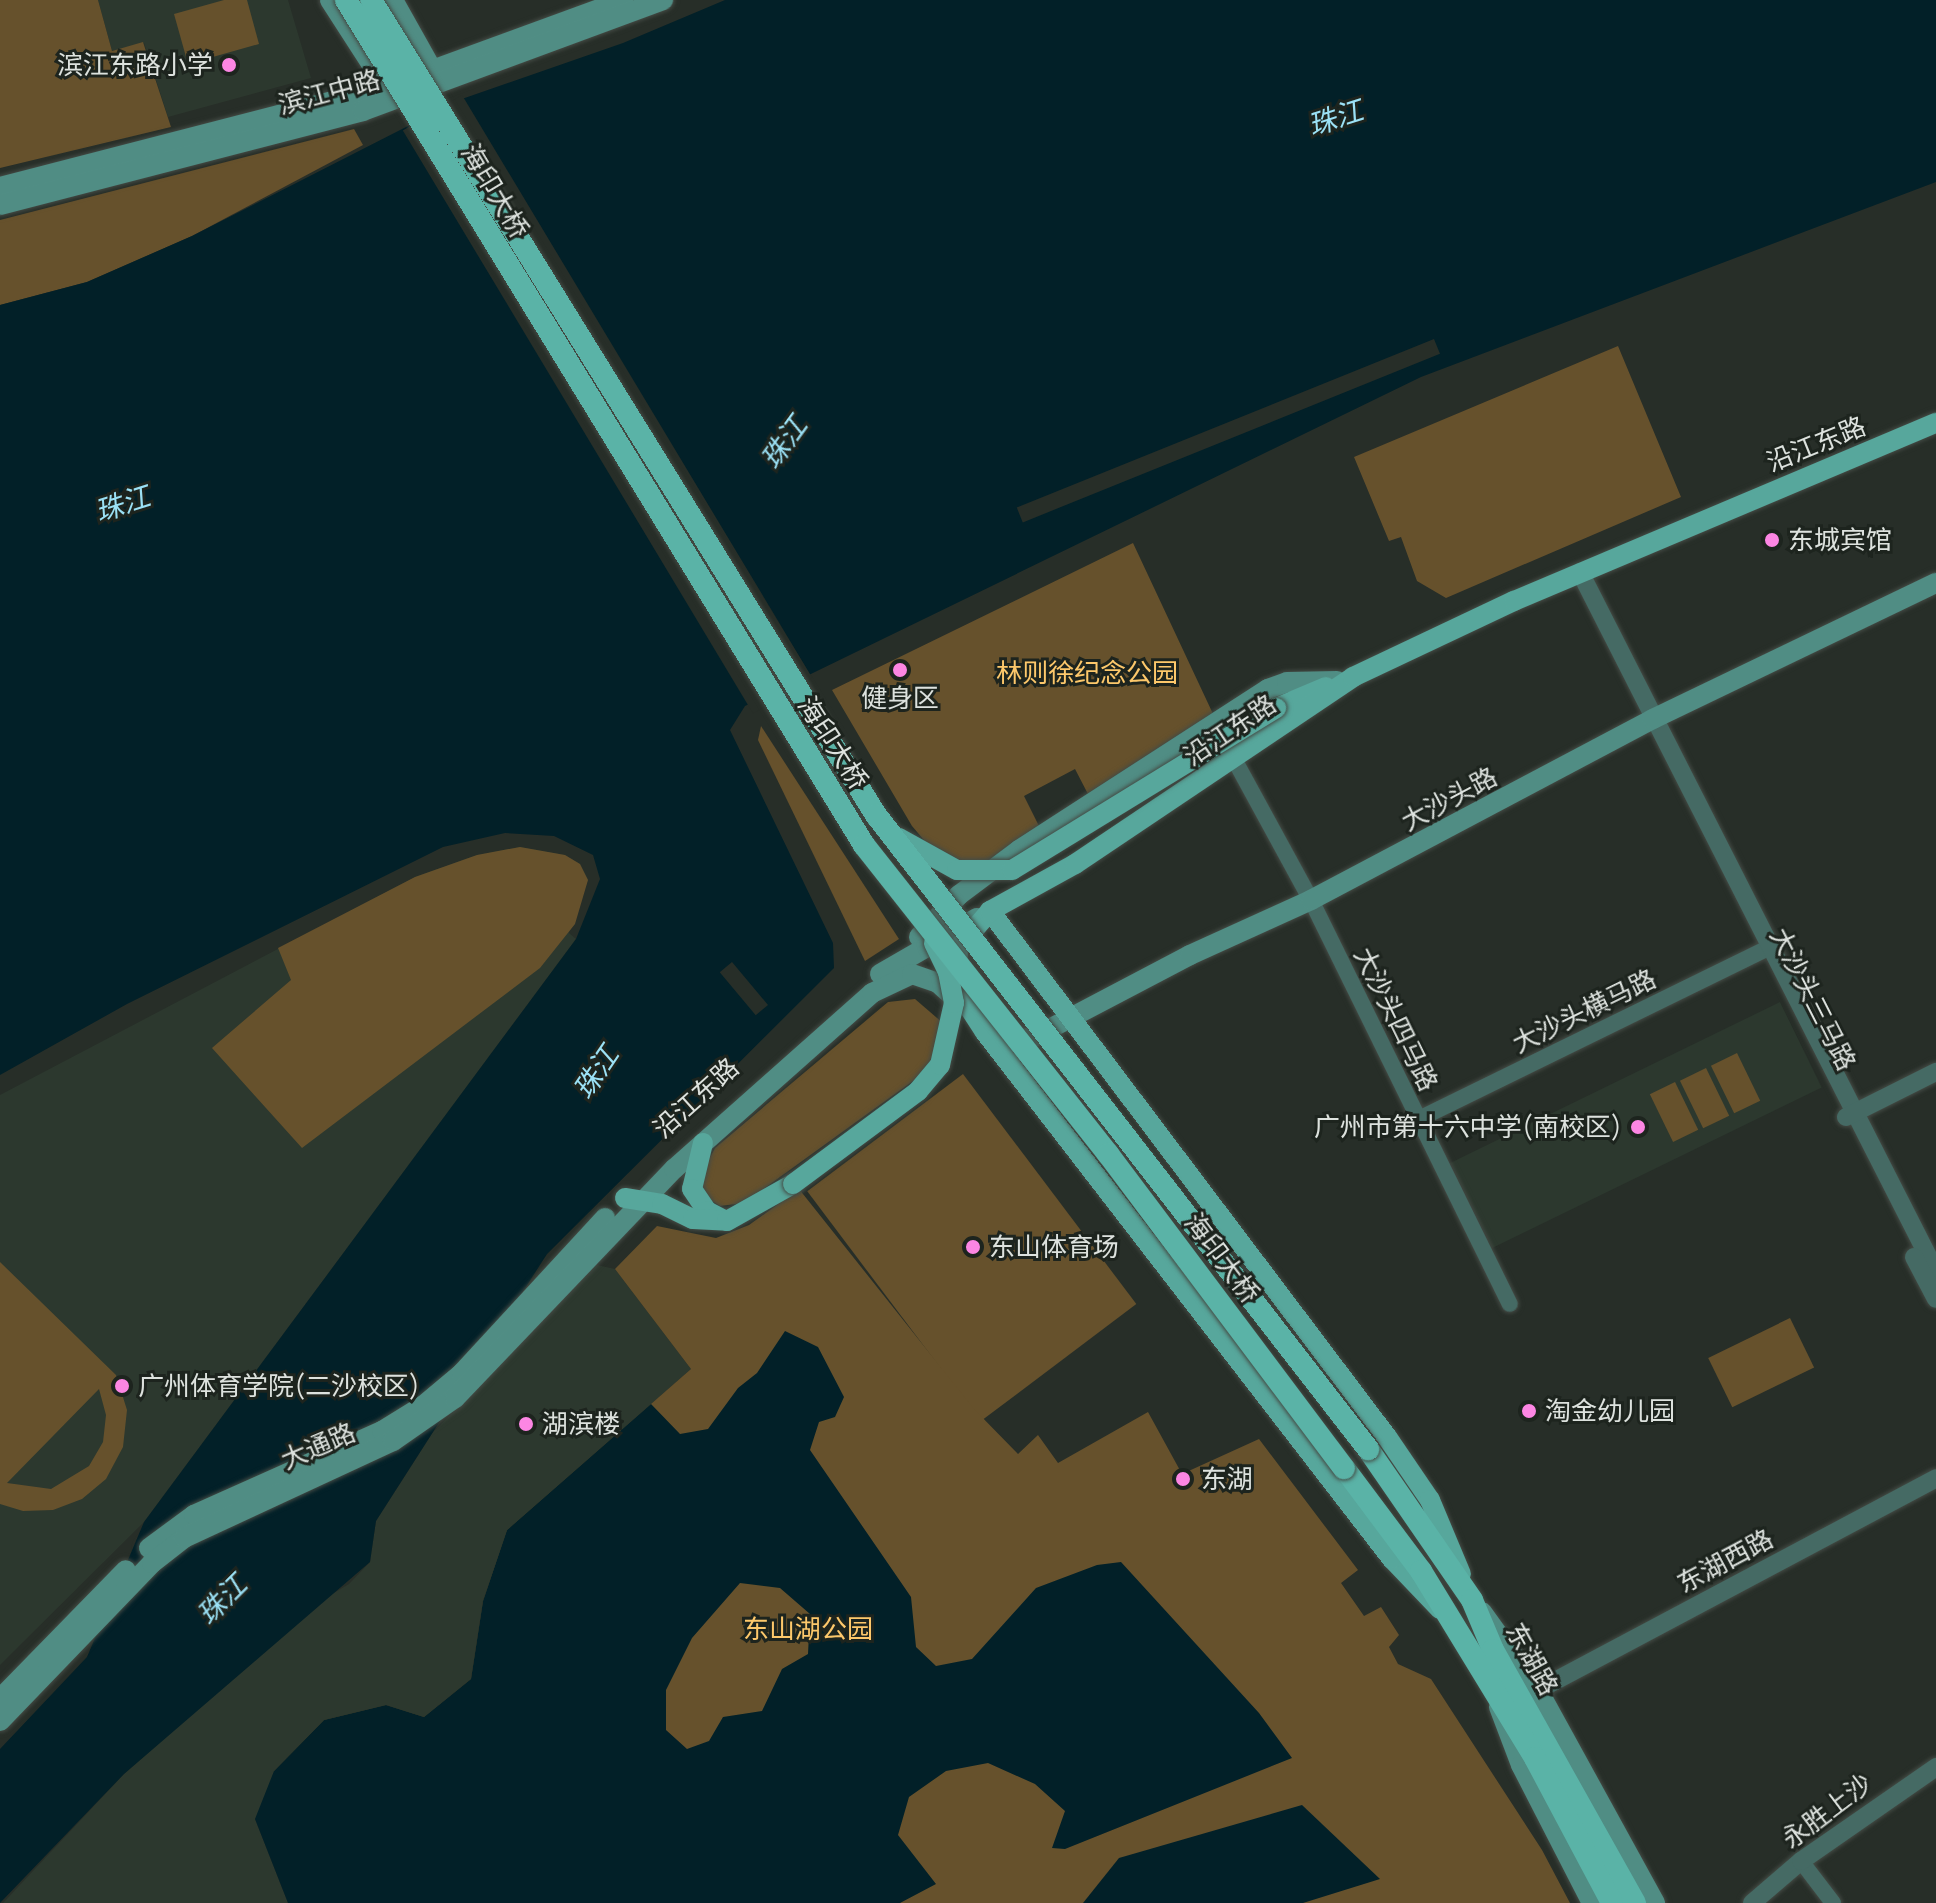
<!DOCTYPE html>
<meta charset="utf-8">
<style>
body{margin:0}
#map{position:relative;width:1936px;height:1903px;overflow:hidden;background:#272e28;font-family:Manrope,"Noto Sans SC",sans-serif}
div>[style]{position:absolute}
.built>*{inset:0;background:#2c382e;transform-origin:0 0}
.green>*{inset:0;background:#66512c;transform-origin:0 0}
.water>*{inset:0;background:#022028}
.pier>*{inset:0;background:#272e28;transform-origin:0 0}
.roads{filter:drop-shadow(0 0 2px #444b45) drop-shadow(0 0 2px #444b45)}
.minor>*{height:16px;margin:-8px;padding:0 8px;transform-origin:8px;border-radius:8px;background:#456a64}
.tertiary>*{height:18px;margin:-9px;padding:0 9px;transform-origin:9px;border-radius:9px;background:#456a64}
.secondary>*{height:20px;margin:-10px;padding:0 10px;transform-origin:10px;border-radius:10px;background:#508d84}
.primary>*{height:20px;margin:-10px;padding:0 10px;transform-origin:10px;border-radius:10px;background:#57a79c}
.trunk>*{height:22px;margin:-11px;padding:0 11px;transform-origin:11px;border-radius:11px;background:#5ab3a7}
.bridges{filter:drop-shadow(0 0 2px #444b45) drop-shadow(0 0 2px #444b45)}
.primary-bridge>*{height:20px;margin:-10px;padding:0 10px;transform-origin:10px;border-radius:10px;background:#57a79c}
.trunk-bridge>*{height:22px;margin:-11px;padding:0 11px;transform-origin:11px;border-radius:11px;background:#5ab3a7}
.dots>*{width:22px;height:22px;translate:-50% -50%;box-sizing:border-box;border:4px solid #1d241e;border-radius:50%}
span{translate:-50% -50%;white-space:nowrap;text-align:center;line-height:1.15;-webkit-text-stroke:6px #1d241e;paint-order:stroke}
.poi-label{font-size:26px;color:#dde2de}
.right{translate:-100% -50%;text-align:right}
.left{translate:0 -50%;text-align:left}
.street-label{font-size:26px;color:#dde2de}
.park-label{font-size:26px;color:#fdc86b}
.water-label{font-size:28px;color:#9be1f5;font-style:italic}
</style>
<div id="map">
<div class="built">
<i style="clip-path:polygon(98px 0,288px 0,311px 78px,168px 117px,144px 43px,112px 51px)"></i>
<i style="clip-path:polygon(520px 847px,565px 855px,580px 864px,588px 880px,569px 933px,576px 939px,144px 1522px,0 1665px,0 1095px,415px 877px,477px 855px)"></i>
<i style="left:1780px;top:1002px;width:95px;height:367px;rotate:64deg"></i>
<i style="clip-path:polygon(588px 1263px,615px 1269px,691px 1369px,508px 1530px,483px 1601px,471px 1679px,424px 1718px,386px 1705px,255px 1819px,288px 1903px,3px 1903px,124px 1774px,317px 1603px,349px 1584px,370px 1562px,376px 1521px,433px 1432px,491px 1375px)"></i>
</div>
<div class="green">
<i style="clip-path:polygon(0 0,98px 0,112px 51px,143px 42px,171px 127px,0 168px)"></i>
<i style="clip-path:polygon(224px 0,247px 0,259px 44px,188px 64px,174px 14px)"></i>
<i style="clip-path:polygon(354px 129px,363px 145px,192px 236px,87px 282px,0 305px,0 220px)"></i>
<i style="clip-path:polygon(1618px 346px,1681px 497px,1446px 598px,1417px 581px,1401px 537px,1389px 541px,1354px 457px)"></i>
<i style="clip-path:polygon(1133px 543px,1214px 716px,1089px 796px,1075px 769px,1024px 796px,1039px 826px,985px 866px,960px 864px,934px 852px,912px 826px,832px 690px)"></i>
<i style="clip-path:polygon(761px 726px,899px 939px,865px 961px,758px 740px)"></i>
<i style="clip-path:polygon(520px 847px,565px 855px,580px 864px,588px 880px,575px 924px,540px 968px,302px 1148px,212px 1048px,291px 980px,278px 948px,415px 877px,477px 855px)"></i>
<i style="clip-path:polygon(915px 999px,944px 1024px,939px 1050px,924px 1073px,744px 1203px,720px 1206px,702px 1195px,703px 1171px,715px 1148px,888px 1002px)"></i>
<i style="left:1737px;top:1053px;width:53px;height:29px;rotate:64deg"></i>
<i style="left:1706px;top:1068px;width:53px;height:29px;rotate:64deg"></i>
<i style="left:963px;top:1074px;width:288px;height:195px;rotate:53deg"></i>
<i style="left:1675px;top:1082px;width:53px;height:28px;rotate:64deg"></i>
<i style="clip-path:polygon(799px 1189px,974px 1409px,1018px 1454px,1038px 1435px,1058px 1463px,1148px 1412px,1182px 1474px,1259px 1439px,1358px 1570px,1341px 1583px,1364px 1616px,1381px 1607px,1399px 1635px,1389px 1647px,1398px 1664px,1431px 1679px,1542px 1850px,1570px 1903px,289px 1903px,274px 1771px,324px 1720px,386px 1705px,424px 1717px,471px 1679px,483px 1601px,507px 1530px,691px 1369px,615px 1269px,657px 1226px,716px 1238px,749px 1225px)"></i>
<i style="clip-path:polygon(evenodd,0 1262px,116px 1375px,127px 1410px,123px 1447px,106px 1479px,82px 1499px,53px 1510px,23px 1511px,0 1504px,0 1262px,99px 1389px,106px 1415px,103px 1442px,89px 1466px,51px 1489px,7px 1483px,99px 1389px)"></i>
<i style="left:1790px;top:1318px;width:55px;height:91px;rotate:64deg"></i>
</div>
<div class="water">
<i style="clip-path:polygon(725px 0,1936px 0,1936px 182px,1421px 377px,745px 706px,730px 730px,833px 943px,834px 968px,547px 1254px,376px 1521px,370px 1562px,124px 1774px,0 1903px,0 1749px,87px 1657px,144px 1522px,576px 939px,600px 879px,593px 855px,554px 836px,505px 833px,443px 847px,127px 1004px,0 1075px,0 305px,87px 282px,192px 236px,459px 100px,623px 43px)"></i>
<i style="clip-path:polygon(evenodd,785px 1331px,818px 1347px,844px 1397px,835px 1417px,819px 1422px,810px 1450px,911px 1597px,916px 1647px,936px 1666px,972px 1659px,1036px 1588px,1097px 1565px,1121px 1562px,1259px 1713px,1292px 1758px,1065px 1849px,1052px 1848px,1065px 1811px,1035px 1784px,988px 1763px,946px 1771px,909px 1797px,898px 1835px,936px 1884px,900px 1903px,288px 1903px,255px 1819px,274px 1771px,324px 1720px,386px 1705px,424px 1717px,471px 1679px,483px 1601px,507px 1530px,651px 1404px,680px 1434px,708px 1429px,738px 1388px,757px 1373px,785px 1331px,740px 1583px,780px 1588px,810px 1614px,808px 1654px,782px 1669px,762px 1711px,723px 1717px,709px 1741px,687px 1749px,666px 1730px,666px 1690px,692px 1638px,740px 1583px)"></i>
<i style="clip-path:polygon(1302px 1805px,1380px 1879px,1303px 1903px,1083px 1903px,1119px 1858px)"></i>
</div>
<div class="pier">
<i style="left:462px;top:95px;width:680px;height:69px;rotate:59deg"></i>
<i style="left:1434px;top:339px;width:16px;height:450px;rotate:68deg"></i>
<i style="left:732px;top:962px;width:56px;height:16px;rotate:50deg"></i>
</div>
<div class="roads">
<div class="minor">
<i style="left:1234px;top:759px;width:161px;rotate:61.4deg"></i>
<i style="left:1311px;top:900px;width:450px;rotate:63.8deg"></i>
<i style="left:1419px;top:1119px;width:391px;rotate:-26.1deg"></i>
<i style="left:1801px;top:1861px;width:53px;rotate:52.7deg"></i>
</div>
<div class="tertiary">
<i style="left:1580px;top:572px;width:785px;rotate:63.04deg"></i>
<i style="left:1846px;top:1117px;width:101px;rotate:-26.6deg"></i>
<i style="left:1914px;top:1257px;width:47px;rotate:62.4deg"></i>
<i style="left:1538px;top:1690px;width:451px;rotate:-28deg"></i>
<i style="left:1752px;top:1903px;width:65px;rotate:-40.6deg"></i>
<i style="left:1801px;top:1861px;width:165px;rotate:-34.8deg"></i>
</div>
<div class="secondary">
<i style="left:330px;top:0;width:103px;rotate:57.2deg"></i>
<i style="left:386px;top:87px;width:9px;rotate:18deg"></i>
<i style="left:393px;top:0;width:84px;rotate:60.7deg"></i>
<i style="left:0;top:187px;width:399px;rotate:-14.5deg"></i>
<i style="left:386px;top:87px;width:253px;rotate:-20.1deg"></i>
<i style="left:0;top:205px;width:375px;rotate:-14.5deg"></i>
<i style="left:363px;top:111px;width:320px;rotate:-20.3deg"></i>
<i style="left:919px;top:937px;width:58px;rotate:-46.4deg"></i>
<i style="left:959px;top:895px;width:75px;rotate:-36.9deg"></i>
<i style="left:1019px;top:850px;width:297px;rotate:-32.9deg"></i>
<i style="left:1268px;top:689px;width:20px;rotate:-20deg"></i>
<i style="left:1287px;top:682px;width:50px;rotate:-1.1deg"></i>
<i style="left:880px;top:974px;width:112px;rotate:-30deg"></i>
<i style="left:1005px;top:1042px;width:29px;rotate:-10deg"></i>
<i style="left:1034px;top:1037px;width:176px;rotate:-27.7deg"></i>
<i style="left:1190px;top:955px;width:133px;rotate:-24.4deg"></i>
<i style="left:1311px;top:900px;width:387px;rotate:-27.9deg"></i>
<i style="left:1653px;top:719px;width:314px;rotate:-25.7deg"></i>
<i style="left:149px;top:1548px;width:56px;rotate:-36.3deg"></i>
<i style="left:194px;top:1515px;width:206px;rotate:-24.1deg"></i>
<i style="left:382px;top:1431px;width:49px;rotate:-31.8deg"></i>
<i style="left:424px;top:1405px;width:50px;rotate:-40.1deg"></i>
<i style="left:462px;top:1373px;width:211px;rotate:-47.3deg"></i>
<i style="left:1482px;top:1612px;width:96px;rotate:54.3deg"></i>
<i style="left:1538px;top:1690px;width:243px;rotate:61.2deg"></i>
<i style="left:0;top:1699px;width:180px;rotate:-45.7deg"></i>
<i style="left:1499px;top:1707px;width:62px;rotate:69.2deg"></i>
<i style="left:1521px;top:1765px;width:155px;rotate:62.8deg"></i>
<i style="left:0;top:1721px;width:219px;rotate:-46.1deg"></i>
<i style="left:152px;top:1563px;width:41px;rotate:-38deg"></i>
<i style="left:184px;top:1538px;width:230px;rotate:-24.9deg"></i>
<i style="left:393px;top:1441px;width:75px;rotate:-34.7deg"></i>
<i style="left:455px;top:1398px;width:317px;rotate:-46.3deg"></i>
<i style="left:674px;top:1169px;width:265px;rotate:-41.6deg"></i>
<i style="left:872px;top:993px;width:44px;rotate:-25.4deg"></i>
<i style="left:912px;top:974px;width:28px;rotate:19deg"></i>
<i style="left:938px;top:983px;width:27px;rotate:42deg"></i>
</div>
<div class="primary">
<i style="left:1276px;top:708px;width:54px;rotate:-22.8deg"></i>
<i style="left:990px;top:911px;width:659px;rotate:52.96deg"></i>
<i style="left:1387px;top:1437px;width:76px;rotate:55.7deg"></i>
<i style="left:1430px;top:1500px;width:80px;rotate:67.3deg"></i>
<i style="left:703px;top:1143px;width:47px;rotate:103.4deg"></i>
<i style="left:692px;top:1189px;width:27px;rotate:56deg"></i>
<i style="left:707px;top:1211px;width:19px;rotate:28deg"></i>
<i style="left:625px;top:1198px;width:37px;rotate:9deg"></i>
<i style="left:662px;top:1204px;width:34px;rotate:26deg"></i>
<i style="left:693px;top:1219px;width:34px;rotate:3deg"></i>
<i style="left:727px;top:1221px;width:76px;rotate:-29.3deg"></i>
<i style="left:1440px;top:1609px;width:69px;rotate:-133.8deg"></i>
<i style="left:1392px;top:1559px;width:666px;rotate:-127.68deg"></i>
<i style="left:985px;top:1032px;width:37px;rotate:-123deg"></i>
<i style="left:965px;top:1001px;width:33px;rotate:-104deg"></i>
<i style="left:957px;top:969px;width:21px;rotate:-87deg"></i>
<i style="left:958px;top:948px;width:49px;rotate:-49.1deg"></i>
<i style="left:990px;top:911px;width:97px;rotate:-28.9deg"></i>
<i style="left:1075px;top:864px;width:335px;rotate:-33.9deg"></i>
<i style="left:1353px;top:677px;width:178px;rotate:-25.3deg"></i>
<i style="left:1514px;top:601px;width:458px;rotate:-22.9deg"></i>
</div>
<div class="trunk">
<i style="left:1368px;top:1449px;width:183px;rotate:55.4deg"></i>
<i style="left:1472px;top:1600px;width:54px;rotate:67.2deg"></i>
<i style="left:1493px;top:1650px;width:290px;rotate:60.7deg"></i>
<i style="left:1344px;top:1468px;width:129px;rotate:53.2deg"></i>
<i style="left:1421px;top:1571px;width:219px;rotate:58.6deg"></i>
<i style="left:1535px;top:1758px;width:164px;rotate:62deg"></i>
</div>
</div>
<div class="bridges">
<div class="primary-bridge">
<i style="left:899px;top:838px;width:66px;rotate:28.9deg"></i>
<i style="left:957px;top:870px;width:55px"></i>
<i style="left:1012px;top:870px;width:310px;rotate:-31.5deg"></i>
<i style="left:793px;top:1184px;width:156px;rotate:-36.6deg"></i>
<i style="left:918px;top:1091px;width:34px;rotate:-50deg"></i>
<i style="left:940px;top:1065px;width:64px;rotate:-77.3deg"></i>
<i style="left:954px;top:1003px;width:32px;rotate:-101deg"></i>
<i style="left:948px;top:972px;width:32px;rotate:-116deg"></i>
</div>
<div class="trunk-bridge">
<i style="left:346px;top:0;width:991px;rotate:58.49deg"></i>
<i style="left:864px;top:845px;width:394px;rotate:51.7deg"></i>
<i style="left:1108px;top:1154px;width:393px;rotate:53.1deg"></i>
<i style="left:371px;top:0;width:959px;rotate:58.22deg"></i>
<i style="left:876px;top:815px;width:803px;rotate:52.19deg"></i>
</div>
</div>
<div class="dots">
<i style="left:229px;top:65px;background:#fc86e3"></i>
<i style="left:1772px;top:540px;background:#fc86e3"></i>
<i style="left:900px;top:670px;background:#fc86e3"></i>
<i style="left:1638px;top:1127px;background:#fc86e3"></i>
<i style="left:973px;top:1247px;background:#fc86e3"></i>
<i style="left:122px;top:1386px;background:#fc86e3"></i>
<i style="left:1529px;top:1411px;background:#fc86e3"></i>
<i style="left:526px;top:1424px;background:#fc86e3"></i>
<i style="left:1183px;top:1479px;background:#fc86e3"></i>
</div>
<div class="poi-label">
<span class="right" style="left:213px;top:65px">滨江东路小学</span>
<span class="left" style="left:1788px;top:540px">东城宾馆</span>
<span style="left:900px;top:698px">健身区</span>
<span class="right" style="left:1622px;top:1127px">广州市第十六中学(南校区)</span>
<span class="left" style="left:989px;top:1247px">东山体育场</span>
<span class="left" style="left:138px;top:1386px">广州体育学院(二沙校区)</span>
<span class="left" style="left:1545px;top:1411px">淘金幼儿园</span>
<span class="left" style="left:542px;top:1424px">湖滨楼</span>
<span class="left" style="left:1201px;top:1479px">东湖</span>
</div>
<div class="street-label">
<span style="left:329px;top:92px;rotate:-15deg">滨江中路</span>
<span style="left:495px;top:191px;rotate:59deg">海印大桥</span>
<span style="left:1816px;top:444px;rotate:-22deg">沿江东路</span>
<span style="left:1230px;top:730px;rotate:-34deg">沿江东路</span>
<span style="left:833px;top:743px;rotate:57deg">海印大桥</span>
<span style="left:1449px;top:799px;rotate:-28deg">大沙头路</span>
<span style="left:1813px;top:999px;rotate:63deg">大沙头三马路</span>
<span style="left:1584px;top:1011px;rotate:-26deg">大沙头横马路</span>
<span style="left:1396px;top:1019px;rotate:64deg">大沙头四马路</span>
<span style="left:696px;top:1098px;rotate:-42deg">沿江东路</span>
<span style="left:1222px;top:1258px;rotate:53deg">海印大桥</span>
<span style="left:318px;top:1446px;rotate:-23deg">大通路</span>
<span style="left:1725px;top:1561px;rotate:-28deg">东湖西路</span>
<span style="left:1532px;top:1659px;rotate:61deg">东湖路</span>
<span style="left:1827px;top:1811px;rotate:-37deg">永胜上沙</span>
</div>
<div class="park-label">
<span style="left:1087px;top:673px">林则徐纪念公园</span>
<span style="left:808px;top:1629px">东山湖公园</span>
</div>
<div class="water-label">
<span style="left:1335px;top:117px;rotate:-18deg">珠江</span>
<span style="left:783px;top:442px;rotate:-54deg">珠江</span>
<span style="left:122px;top:503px;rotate:-18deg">珠江</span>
<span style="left:595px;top:1072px;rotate:-56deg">珠江</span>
<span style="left:221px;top:1599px;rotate:-45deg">珠江</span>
</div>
</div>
